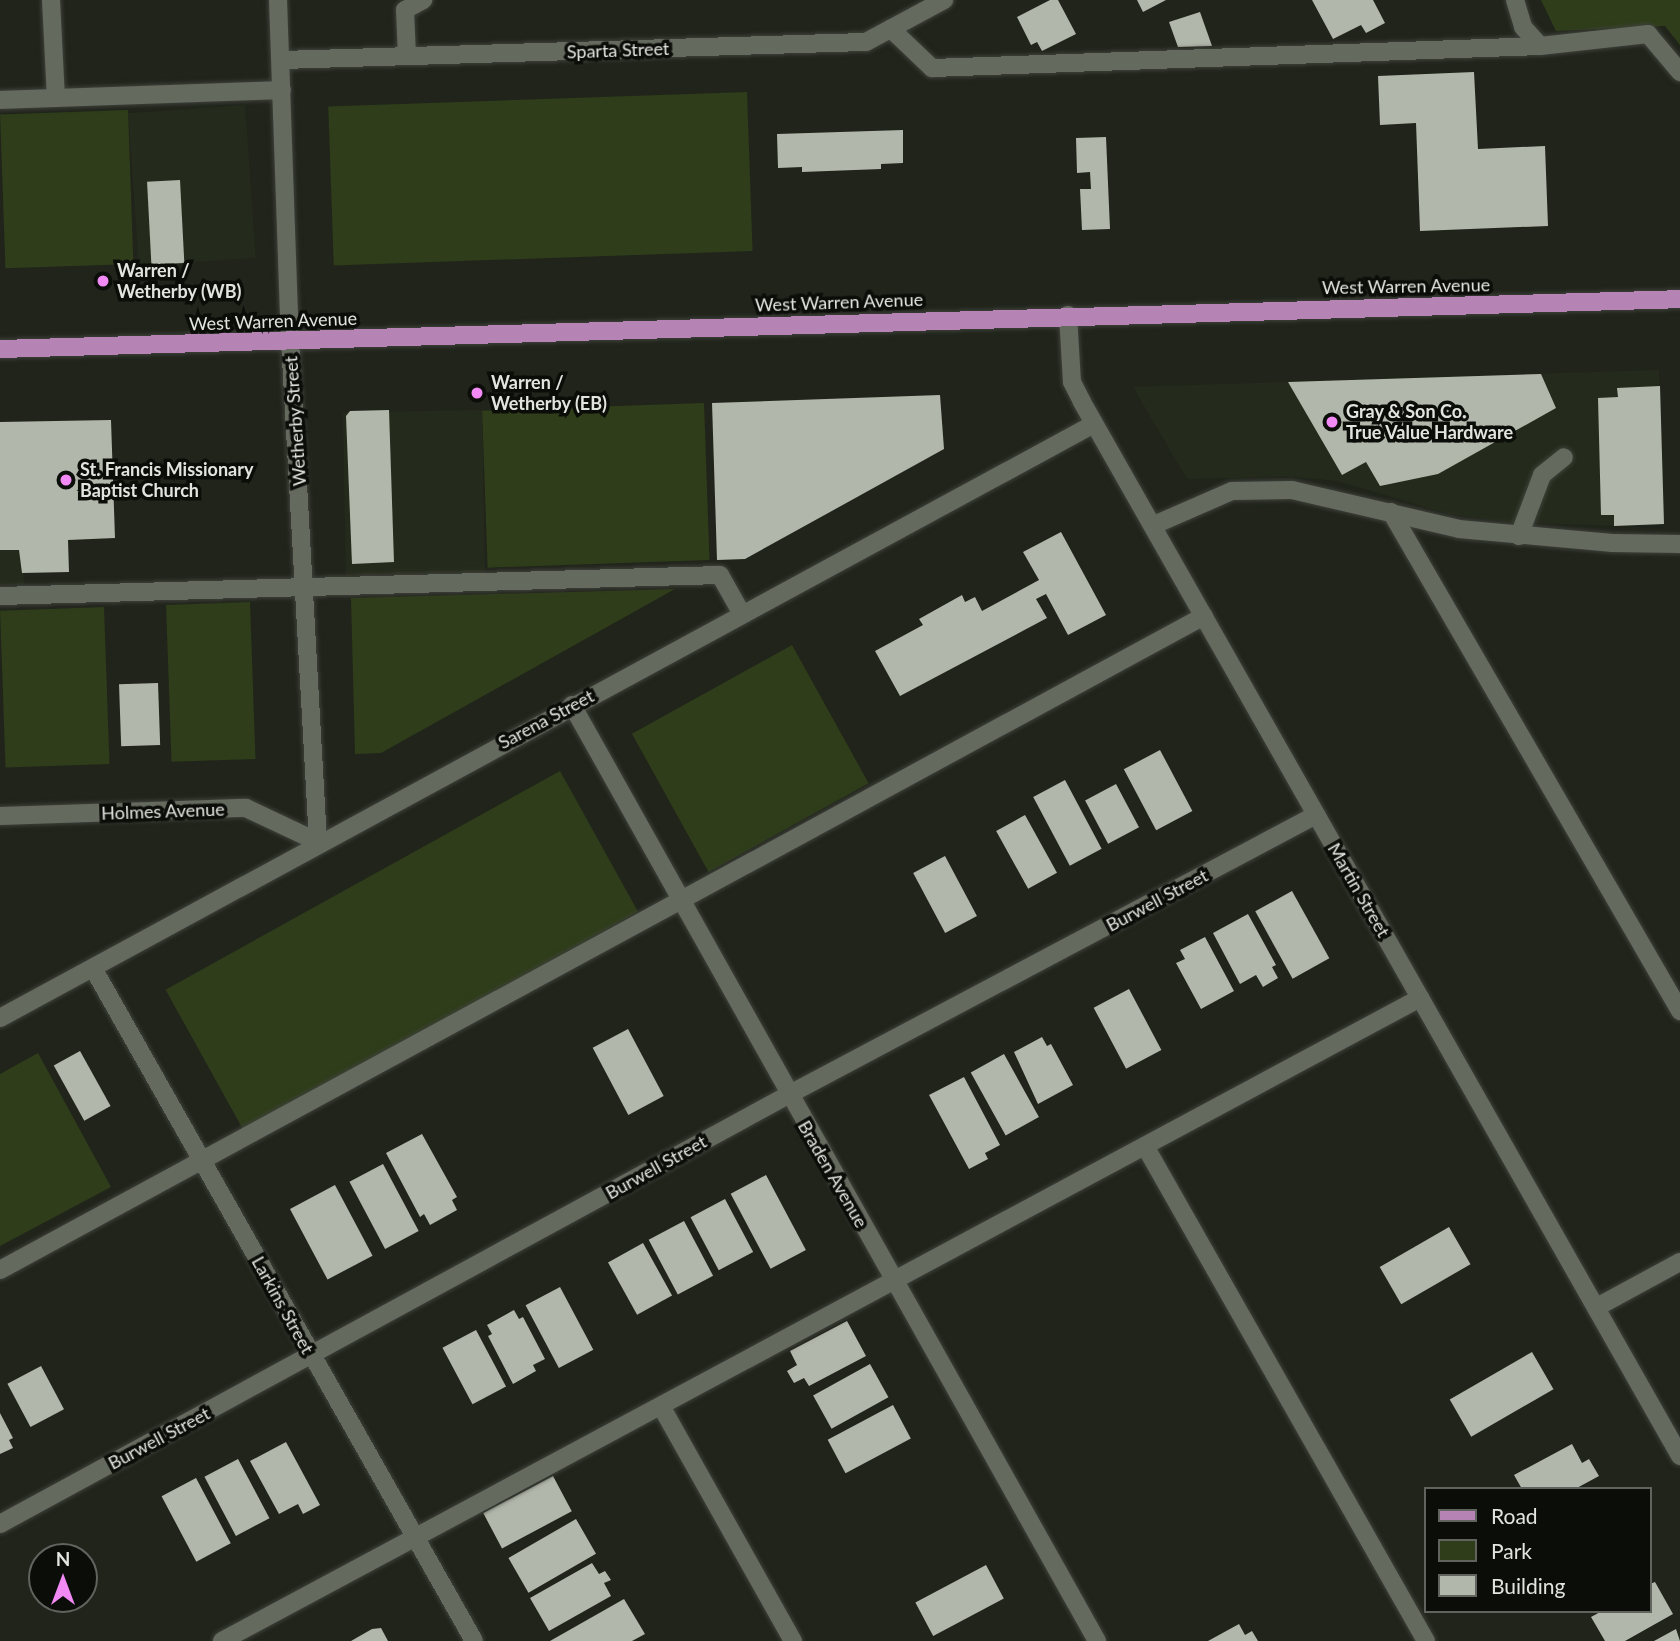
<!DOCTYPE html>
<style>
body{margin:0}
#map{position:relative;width:1680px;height:1641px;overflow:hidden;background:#20241b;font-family:Lato,sans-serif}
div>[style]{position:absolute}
.built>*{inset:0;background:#252b1c;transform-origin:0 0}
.green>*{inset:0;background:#2f3d1a;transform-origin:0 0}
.building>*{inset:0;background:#b2b7ab;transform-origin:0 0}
.roads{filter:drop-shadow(0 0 2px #3e413a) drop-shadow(0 0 2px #3e413a)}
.minor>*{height:18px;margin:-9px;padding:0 9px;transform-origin:9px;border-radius:9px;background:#656a5f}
.major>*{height:18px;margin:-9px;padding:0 9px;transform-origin:9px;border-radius:9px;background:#b583b4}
.dots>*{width:19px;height:19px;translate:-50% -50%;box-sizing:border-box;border:4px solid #0b0d09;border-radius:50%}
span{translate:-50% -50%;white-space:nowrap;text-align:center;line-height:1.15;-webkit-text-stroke:7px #0b0d09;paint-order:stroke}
.street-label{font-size:18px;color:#e2e5df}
.poi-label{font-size:18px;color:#e2e5df;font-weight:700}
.left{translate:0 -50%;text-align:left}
.legend{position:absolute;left:1424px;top:1487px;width:228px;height:126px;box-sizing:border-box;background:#0b0d09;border:2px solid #61635f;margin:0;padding:9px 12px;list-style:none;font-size:21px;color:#e2e5df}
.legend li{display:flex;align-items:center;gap:14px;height:35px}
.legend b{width:35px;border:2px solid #61635f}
.north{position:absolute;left:28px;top:1543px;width:70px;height:70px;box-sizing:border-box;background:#0b0d09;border:2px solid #61635f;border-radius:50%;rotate:0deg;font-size:19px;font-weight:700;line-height:28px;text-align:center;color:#e2e5df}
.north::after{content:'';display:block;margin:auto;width:24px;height:32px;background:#f18af4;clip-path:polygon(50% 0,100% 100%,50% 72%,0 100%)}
</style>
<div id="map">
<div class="built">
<i style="left:245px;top:105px;width:153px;height:117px;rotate:86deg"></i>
<i style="clip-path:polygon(1659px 370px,1664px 524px,1614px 526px,1512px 522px,1449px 514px,1338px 481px,1286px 476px,1187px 479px,1133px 387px)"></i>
<i style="left:482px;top:410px;width:163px;height:139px;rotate:89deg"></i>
<i style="clip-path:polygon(20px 424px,24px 585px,0 585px,0 425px)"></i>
</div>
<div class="green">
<i style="clip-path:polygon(1541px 0,1680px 0,1680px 45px,1665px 26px,1556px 31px)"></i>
<i style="left:747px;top:92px;width:159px;height:419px;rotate:88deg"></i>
<i style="left:128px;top:110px;width:154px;height:128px;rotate:88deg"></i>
<i style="left:704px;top:403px;width:157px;height:222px;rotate:88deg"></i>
<i style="clip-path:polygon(675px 589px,381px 753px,355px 754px,351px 598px)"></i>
<i style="left:250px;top:602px;width:157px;height:84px;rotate:88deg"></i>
<i style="left:104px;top:607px;width:157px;height:104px;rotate:88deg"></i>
<i style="left:792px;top:645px;width:158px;height:183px;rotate:61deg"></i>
<i style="left:560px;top:771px;width:161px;height:451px;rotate:61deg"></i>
<i style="clip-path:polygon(38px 1053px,111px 1187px,0 1246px,0 1074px)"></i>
</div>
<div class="building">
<i style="clip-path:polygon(1050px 0,1058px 0,1076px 34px,1042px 51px,1037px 42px,1031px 45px,1017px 17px)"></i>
<i style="clip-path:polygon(1137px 0,1166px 0,1143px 12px)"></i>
<i style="clip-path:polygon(1312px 0,1373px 0,1385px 23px,1366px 33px,1361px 25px,1333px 39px)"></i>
<i style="clip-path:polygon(1200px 12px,1212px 46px,1178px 47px,1169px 22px)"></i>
<i style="clip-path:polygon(1474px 72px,1478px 149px,1545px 146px,1548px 226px,1420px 231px,1416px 123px,1380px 125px,1378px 76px)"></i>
<i style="clip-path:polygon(903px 130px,903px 163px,881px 164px,881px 169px,802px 172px,802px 167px,778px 168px,777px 134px)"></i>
<i style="clip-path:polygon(1106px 137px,1110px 229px,1082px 230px,1080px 189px,1091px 189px,1090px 172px,1077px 173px,1076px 138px)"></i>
<i style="left:180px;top:180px;width:83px;height:33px;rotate:87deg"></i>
<i style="clip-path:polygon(1541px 374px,1556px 408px,1438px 474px,1380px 486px,1366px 462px,1342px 475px,1288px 382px)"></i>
<i style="clip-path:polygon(1660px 386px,1664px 524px,1614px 526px,1614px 515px,1601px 515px,1598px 398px,1618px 397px,1617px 388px)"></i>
<i style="clip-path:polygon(940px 395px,944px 449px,745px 559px,717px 560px,712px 403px)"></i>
<i style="clip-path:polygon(389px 410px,394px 562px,352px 564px,346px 416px,350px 411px)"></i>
<i style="clip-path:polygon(111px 420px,115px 538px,68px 540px,69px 572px,22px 573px,19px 550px,0 550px,0 422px)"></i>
<i style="clip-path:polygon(1061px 532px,1106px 615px,1068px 635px,1046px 594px,1036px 599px,1047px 618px,900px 696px,875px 651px,923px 625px,919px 619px,962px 595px,965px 602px,975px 597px,982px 611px,1039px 580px,1023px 552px)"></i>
<i style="left:158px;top:683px;width:62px;height:39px;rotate:88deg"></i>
<i style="left:1160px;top:750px;width:69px;height:41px;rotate:62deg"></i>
<i style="left:1065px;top:780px;width:78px;height:36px;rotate:62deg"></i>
<i style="left:1116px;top:784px;width:49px;height:35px;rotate:62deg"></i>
<i style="left:1025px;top:815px;width:66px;height:33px;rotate:61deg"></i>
<i style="left:945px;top:856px;width:68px;height:36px;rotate:62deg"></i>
<i style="left:1292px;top:891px;width:77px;height:42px;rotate:61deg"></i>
<i style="clip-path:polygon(1248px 914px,1276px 965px,1272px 967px,1278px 978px,1263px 987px,1256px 975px,1240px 984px,1213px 933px)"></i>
<i style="clip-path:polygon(1205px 937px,1234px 991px,1201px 1009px,1176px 963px,1185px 959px,1180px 950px)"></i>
<i style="left:1129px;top:989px;width:69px;height:40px;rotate:62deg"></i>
<i style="left:628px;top:1029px;width:76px;height:40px;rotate:62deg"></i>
<i style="clip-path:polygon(1042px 1037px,1047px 1046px,1051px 1044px,1073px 1085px,1038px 1104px,1014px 1052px)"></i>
<i style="left:80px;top:1051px;width:63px;height:30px;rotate:61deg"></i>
<i style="left:1004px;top:1054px;width:72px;height:38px;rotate:61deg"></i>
<i style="clip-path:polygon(964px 1077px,1000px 1145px,985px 1153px,988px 1159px,969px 1169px,929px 1095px)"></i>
<i style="clip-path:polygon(422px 1134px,457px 1197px,452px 1200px,457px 1210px,430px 1225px,424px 1214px,420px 1217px,386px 1153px)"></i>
<i style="left:383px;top:1164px;width:76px;height:38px;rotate:62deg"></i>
<i style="left:766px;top:1175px;width:85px;height:40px;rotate:62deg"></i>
<i style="left:335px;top:1185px;width:80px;height:51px;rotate:62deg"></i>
<i style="left:725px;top:1199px;width:60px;height:39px;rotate:62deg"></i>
<i style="left:684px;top:1221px;width:62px;height:40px;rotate:62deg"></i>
<i style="left:1449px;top:1227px;width:43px;height:80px;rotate:60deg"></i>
<i style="left:643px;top:1243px;width:60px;height:40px;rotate:61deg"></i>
<i style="left:560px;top:1287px;width:71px;height:39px;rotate:62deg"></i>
<i style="clip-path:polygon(514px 1310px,519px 1319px,523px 1317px,545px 1359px,533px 1365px,536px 1371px,513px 1384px,488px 1336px,492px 1334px,487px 1325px)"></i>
<i style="clip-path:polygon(847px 1321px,866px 1356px,809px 1386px,804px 1378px,794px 1383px,787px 1371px,797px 1365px,790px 1351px)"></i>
<i style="left:476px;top:1330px;width:64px;height:38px;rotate:62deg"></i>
<i style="left:1532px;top:1352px;width:43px;height:95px;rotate:60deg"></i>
<i style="left:870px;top:1364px;width:38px;height:65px;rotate:61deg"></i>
<i style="left:41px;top:1366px;width:49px;height:38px;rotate:62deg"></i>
<i style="left:893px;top:1405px;width:38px;height:74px;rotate:62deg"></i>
<i style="clip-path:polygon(0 1413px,13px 1438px,9px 1440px,13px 1448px,0 1454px)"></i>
<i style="clip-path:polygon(286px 1442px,320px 1505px,303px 1514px,298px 1504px,279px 1514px,250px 1461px)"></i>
<i style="clip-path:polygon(1572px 1444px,1582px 1463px,1589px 1459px,1599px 1476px,1575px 1489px,1522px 1489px,1514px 1475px)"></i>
<i style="left:238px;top:1459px;width:67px;height:38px;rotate:62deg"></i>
<i style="left:553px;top:1476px;width:40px;height:79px;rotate:62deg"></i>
<i style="left:196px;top:1478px;width:74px;height:39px;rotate:62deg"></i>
<i style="left:576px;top:1519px;width:40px;height:78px;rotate:60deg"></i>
<i style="clip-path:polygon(592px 1563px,599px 1574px,605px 1571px,611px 1580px,604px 1583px,611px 1596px,549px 1631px,530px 1598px)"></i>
<i style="left:986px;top:1565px;width:38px;height:80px;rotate:62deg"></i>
<i style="clip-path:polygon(1655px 1582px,1673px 1614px,1625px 1641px,1605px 1641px,1591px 1617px,1602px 1611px,1650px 1611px,1650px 1584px)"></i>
<i style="clip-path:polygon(624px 1599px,645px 1634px,632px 1641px,550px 1641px)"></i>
<i style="clip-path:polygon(1239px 1624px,1245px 1635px,1252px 1631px,1258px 1641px,1208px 1641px)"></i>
<i style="clip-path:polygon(381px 1628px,388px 1641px,351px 1641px,372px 1629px)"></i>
<i style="clip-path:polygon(1676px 1629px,1680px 1641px,1654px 1641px)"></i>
</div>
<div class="roads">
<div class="minor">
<i style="left:51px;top:0;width:98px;rotate:87.1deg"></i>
<i style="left:278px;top:0;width:341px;rotate:88deg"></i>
<i style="left:290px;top:341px;width:502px;rotate:86.8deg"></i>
<i style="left:1515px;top:0;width:28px;rotate:73deg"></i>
<i style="left:1523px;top:27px;width:25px;rotate:48deg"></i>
<i style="left:1540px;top:46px;width:109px;rotate:-6.3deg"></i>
<i style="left:1648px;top:34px;width:50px;rotate:49.9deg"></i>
<i style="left:891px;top:29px;width:57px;rotate:43.6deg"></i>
<i style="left:932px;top:68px;width:608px;rotate:-2.07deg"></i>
<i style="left:407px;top:56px;width:46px;rotate:-92.5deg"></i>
<i style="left:405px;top:10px;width:21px;rotate:-29deg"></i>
<i style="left:282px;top:60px;width:584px;rotate:-1.77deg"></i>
<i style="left:866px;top:42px;width:89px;rotate:-28.3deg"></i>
<i style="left:0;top:100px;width:282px;rotate:-2deg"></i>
<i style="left:1068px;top:315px;width:67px;rotate:86.6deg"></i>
<i style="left:1072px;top:382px;width:22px;rotate:63deg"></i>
<i style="left:1082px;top:402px;width:1212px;rotate:60.43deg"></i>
<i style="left:1391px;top:512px;width:577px;rotate:59.92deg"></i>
<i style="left:1154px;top:525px;width:85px;rotate:-23.6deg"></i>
<i style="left:1232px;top:491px;width:60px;rotate:-1deg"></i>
<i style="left:1292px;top:490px;width:171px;rotate:13.1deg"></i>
<i style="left:1459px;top:529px;width:154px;rotate:5.2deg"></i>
<i style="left:1612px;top:543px;width:68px;rotate:0.8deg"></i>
<i style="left:1519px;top:536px;width:65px;rotate:-69.3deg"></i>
<i style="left:1542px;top:475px;width:28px;rotate:-39deg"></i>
<i style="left:0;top:596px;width:720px;rotate:-1.67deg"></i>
<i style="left:720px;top:575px;width:45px;rotate:60.6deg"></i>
<i style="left:572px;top:705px;width:1073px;rotate:60.71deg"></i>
<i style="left:0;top:816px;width:246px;rotate:-1.9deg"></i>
<i style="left:246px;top:808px;width:80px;rotate:25.3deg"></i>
<i style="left:93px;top:968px;width:773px;rotate:60.48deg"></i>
<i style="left:0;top:1018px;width:1245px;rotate:-28.5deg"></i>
<i style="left:1145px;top:1146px;width:569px;rotate:60.42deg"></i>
<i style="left:0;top:1270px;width:1370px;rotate:-28.51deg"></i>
<i style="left:1597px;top:1307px;width:94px;rotate:-28.5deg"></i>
<i style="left:661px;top:1406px;width:270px;rotate:60.7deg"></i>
<i style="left:0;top:1524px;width:897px;rotate:-28.56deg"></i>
<i style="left:788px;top:1095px;width:598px;rotate:-27.94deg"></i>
<i style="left:222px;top:1641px;width:1360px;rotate:-28.22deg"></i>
</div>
<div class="major">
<i style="left:0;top:349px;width:1681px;rotate:-1.7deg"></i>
</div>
</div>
<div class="dots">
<i style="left:103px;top:281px;background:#f18af4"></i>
<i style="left:477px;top:393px;background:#f18af4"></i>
<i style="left:1332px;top:422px;background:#f18af4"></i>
<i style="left:66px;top:480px;background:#f18af4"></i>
</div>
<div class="street-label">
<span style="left:618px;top:50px;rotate:-2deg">Sparta Street</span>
<span style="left:1406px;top:286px;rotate:-1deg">West Warren Avenue</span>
<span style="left:839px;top:302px;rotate:-2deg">West Warren Avenue</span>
<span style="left:273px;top:321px;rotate:-2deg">West Warren Avenue</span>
<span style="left:295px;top:421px;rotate:-94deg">Wetherby Street</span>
<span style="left:546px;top:719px;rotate:-28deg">Sarena Street</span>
<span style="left:163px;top:811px;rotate:-2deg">Holmes Avenue</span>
<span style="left:1359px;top:890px;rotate:60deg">Martin Street</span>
<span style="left:1157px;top:900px;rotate:-28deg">Burwell Street</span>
<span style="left:656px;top:1167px;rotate:-29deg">Burwell Street</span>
<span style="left:833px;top:1174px;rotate:60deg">Braden Avenue</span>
<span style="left:283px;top:1305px;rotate:61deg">Larkins Street</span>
<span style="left:159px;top:1438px;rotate:-28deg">Burwell Street</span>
</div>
<div class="poi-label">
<span class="left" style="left:117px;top:281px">Warren /<br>Wetherby (WB)</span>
<span class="left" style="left:491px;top:393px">Warren /<br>Wetherby (EB)</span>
<span class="left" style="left:1346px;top:422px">Gray &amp; Son Co.<br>True Value Hardware</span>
<span class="left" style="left:80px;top:480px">St. Francis Missionary<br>Baptist Church</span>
</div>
<ul class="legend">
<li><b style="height:9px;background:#b583b4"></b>Road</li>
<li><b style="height:19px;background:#2f3d1a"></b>Park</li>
<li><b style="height:19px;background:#b2b7ab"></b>Building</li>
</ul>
<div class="north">N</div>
</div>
